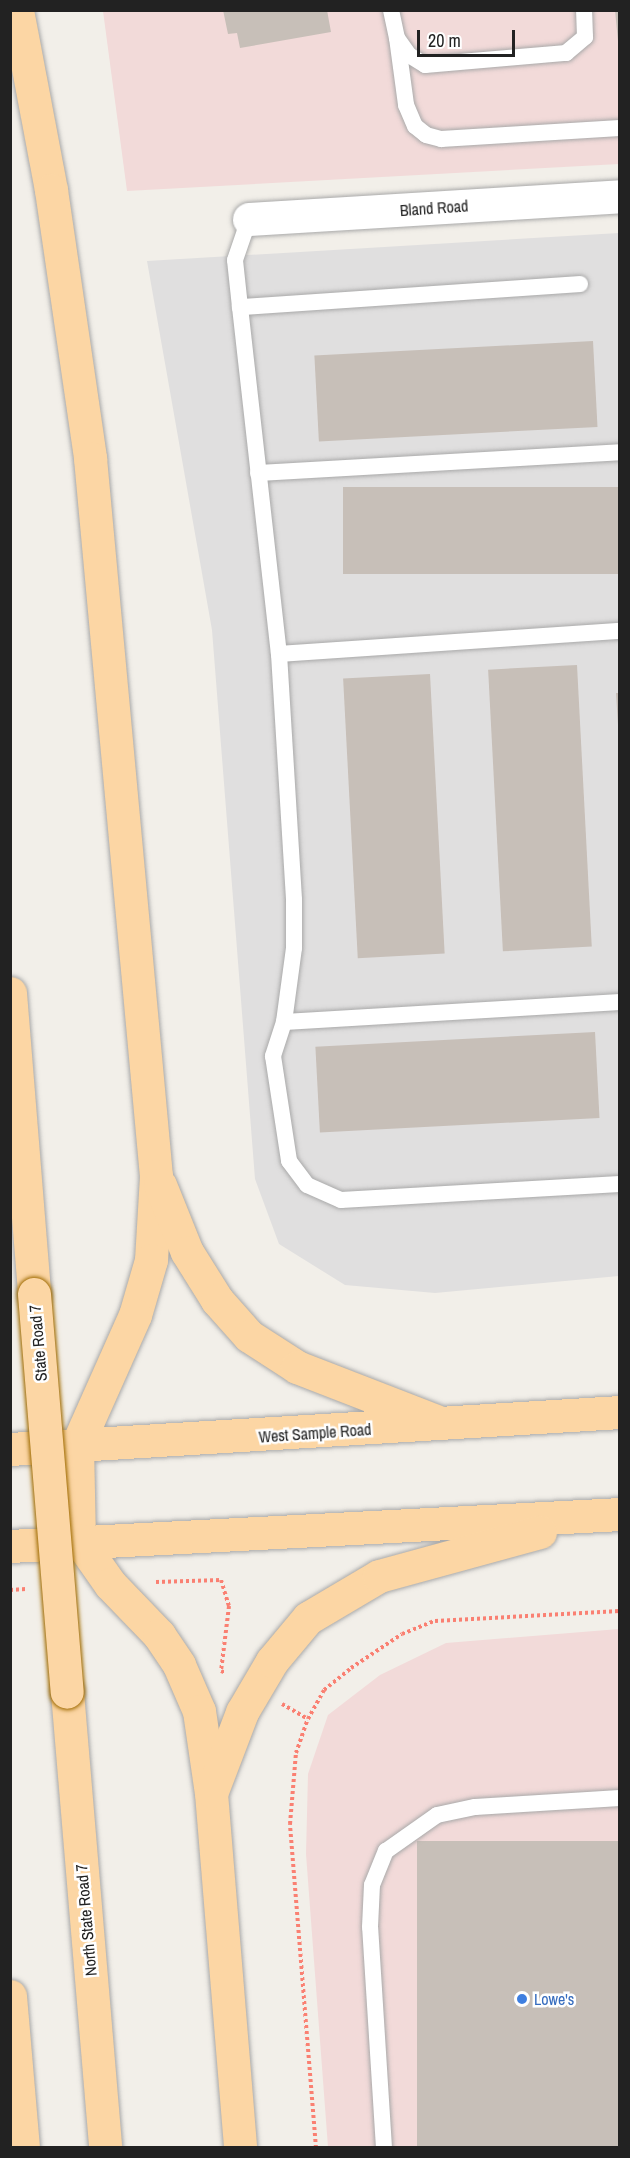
<!DOCTYPE html>
<style>
body{margin:0}
#map{position:relative;width:630px;height:2158px;overflow:hidden;background:#f2efe9;font-family:"Archivo Narrow",sans-serif}
div>[style]{position:absolute}
.residential>*{inset:0;background:#e0dfdf}
.commercial>*{inset:0;background:#f2dad9}
.building>*{inset:0;background:#c7bfb8;transform-origin:0 0}
.path>*{height:4px;margin-top:-2px;transform-origin:0;background:repeating-linear-gradient(90deg,#fa8072 0 3px,transparent 0 6px)}
.roads{filter:drop-shadow(0 0 2px #a9a9a9) drop-shadow(0 0 2px #a9a9a9)}
.service>*{height:16px;margin:-8px;padding:0 8px;transform-origin:8px;border-radius:8px;background:#fff}
.minor>*{height:33px;margin:-16.5px;padding:0 16.5px;transform-origin:16.5px;border-radius:16.5px;background:#fff}
.primary>*{height:33px;margin:-16.5px;padding:0 16.5px;transform-origin:16.5px;border-radius:16.5px;background:#fcd6a4}
.bridges{filter:drop-shadow(0 0 2px #a06b00) drop-shadow(0 0 2px #a06b00)}
.primary-bridge>*{height:33px;margin:-16.5px;padding:0 16.5px;transform-origin:16.5px;border-radius:16.5px;background:#fcd6a4}
.dots>*{width:16px;height:16px;translate:-50% -50%;box-sizing:border-box;border:3px solid #fff;border-radius:50%}
span{translate:-50% -50%;white-space:nowrap;text-align:center;line-height:1.15;-webkit-text-stroke:5px #fff;paint-order:stroke}
.street-label{font-size:16px;color:#222}
.shop-label{font-size:16px;color:#366cbe}
.left{translate:0 -50%;text-align:left}
.frame{position:absolute;inset:0;border:12px solid #222;pointer-events:none}
.scale{position:absolute;left:417px;top:30px;width:98px;height:27px;box-sizing:border-box;border:3px solid #222;border-top:0;padding-left:8px;font-size:18px;line-height:21px;white-space:nowrap;color:#222;-webkit-text-stroke:4px #fff;paint-order:stroke}
</style>
<div id="map">
<div class="residential">
<i style="clip-path:polygon(619px 233px,619px 1276px,435px 1293px,345px 1285px,279px 1244px,255px 1179px,212px 630px,147px 261px)"></i>
</div>
<div class="commercial">
<i style="clip-path:polygon(103px 11px,619px 11px,619px 164px,127px 191px)"></i>
<i style="clip-path:polygon(619px 1629px,619px 2147px,328px 2147px,306px 1854px,308px 1774px,328px 1715px,380px 1675px,446px 1643px)"></i>
</div>
<div class="building">
<i style="clip-path:polygon(223px 10px,327px 10px,331px 32px,240px 48px,237px 33px,228px 34px)"></i>
<i style="clip-path:polygon(615px 10px,620px 10px,620px 41px,618px 41px)"></i>
<i style="left:593px;top:341px;width:86px;height:279px;rotate:87deg"></i>
<i style="left:620px;top:487px;width:87px;height:277px;rotate:90deg"></i>
<i style="left:577px;top:665px;width:282px;height:89px;rotate:87deg"></i>
<i style="left:430px;top:674px;width:280px;height:87px;rotate:87deg"></i>
<i style="clip-path:polygon(616px 693px,620px 693px,620px 725px,618px 725px)"></i>
<i style="left:595px;top:1032px;width:86px;height:280px;rotate:87deg"></i>
<i style="left:620px;top:1841px;width:307px;height:203px;rotate:90deg"></i>
</div>
<div class="path">
<i style="left:156px;top:1582px;width:65px;rotate:-1.8deg"></i>
<i style="left:221px;top:1580px;width:27px;rotate:73deg"></i>
<i style="left:229px;top:1606px;width:65px;rotate:97deg"></i>
<i style="left:221px;top:1671px;width:5px;rotate:22deg"></i>
<i style="left:10px;top:1590px;width:16px;rotate:-4deg"></i>
<i style="left:282px;top:1704px;width:30px;rotate:30deg"></i>
<i style="left:316px;top:2148px;width:325px;rotate:-94.6deg"></i>
<i style="left:290px;top:1824px;width:71px;rotate:-85.2deg"></i>
<i style="left:296px;top:1753px;width:36px;rotate:-71deg"></i>
<i style="left:308px;top:1719px;width:33px;rotate:-61deg"></i>
<i style="left:324px;top:1690px;width:35px;rotate:-39deg"></i>
<i style="left:351px;top:1668px;width:61px;rotate:-33.7deg"></i>
<i style="left:402px;top:1634px;width:35px;rotate:-22deg"></i>
<i style="left:435px;top:1621px;width:185px;rotate:-3.1deg"></i>
</div>
<div class="roads">
<div class="service">
<i style="left:391px;top:10px;width:29px;rotate:78deg"></i>
<i style="left:397px;top:38px;width:21px;rotate:55deg"></i>
<i style="left:409px;top:55px;width:19px;rotate:32deg"></i>
<i style="left:425px;top:65px;width:142px;rotate:-4.9deg"></i>
<i style="left:566px;top:53px;width:25px;rotate:-40deg"></i>
<i style="left:585px;top:37px;width:27px;rotate:-92deg"></i>
<i style="left:397px;top:38px;width:68px;rotate:82.3deg"></i>
<i style="left:406px;top:105px;width:23px;rotate:67deg"></i>
<i style="left:415px;top:126px;width:14px;rotate:39deg"></i>
<i style="left:426px;top:135px;width:16px;rotate:15deg"></i>
<i style="left:441px;top:139px;width:179px;rotate:-3.5deg"></i>
<i style="left:580px;top:284px;width:341px;rotate:176.1deg"></i>
<i style="left:240px;top:307px;width:349px;rotate:83.6deg"></i>
<i style="left:279px;top:654px;width:246px;rotate:86.5deg"></i>
<i style="left:294px;top:900px;width:48px;rotate:90deg"></i>
<i style="left:294px;top:948px;width:75px;rotate:97.7deg"></i>
<i style="left:284px;top:1022px;width:36px;rotate:108deg"></i>
<i style="left:273px;top:1056px;width:106px;rotate:81.3deg"></i>
<i style="left:289px;top:1161px;width:30px;rotate:53deg"></i>
<i style="left:307px;top:1185px;width:37px;rotate:24deg"></i>
<i style="left:341px;top:1200px;width:279px;rotate:-3.3deg"></i>
<i style="left:240px;top:307px;width:47px;rotate:-96.1deg"></i>
<i style="left:235px;top:260px;width:43px;rotate:-71.1deg"></i>
<i style="left:258px;top:473px;width:363px;rotate:-3.3deg"></i>
<i style="left:279px;top:654px;width:342px;rotate:-3.9deg"></i>
<i style="left:284px;top:1022px;width:337px;rotate:-3.4deg"></i>
<i style="left:384px;top:2148px;width:221px;rotate:-93.6deg"></i>
<i style="left:370px;top:1927px;width:42px;rotate:-87.3deg"></i>
<i style="left:372px;top:1885px;width:37px;rotate:-68deg"></i>
<i style="left:386px;top:1851px;width:62px;rotate:-35.2deg"></i>
<i style="left:437px;top:1815px;width:39px;rotate:-12deg"></i>
<i style="left:475px;top:1807px;width:145px;rotate:-3.6deg"></i>
</div>
<div class="minor">
<i style="left:249px;top:219px;width:372px;rotate:-3.5deg"></i>
</div>
<div class="primary">
<i style="left:17px;top:10px;width:183px;rotate:79.3deg"></i>
<i style="left:51px;top:190px;width:271px;rotate:81.7deg"></i>
<i style="left:90px;top:458px;width:721px;rotate:84.75deg"></i>
<i style="left:156px;top:1176px;width:84px;rotate:93.4deg"></i>
<i style="left:151px;top:1260px;width:57px;rotate:106.2deg"></i>
<i style="left:135px;top:1315px;width:142px;rotate:114deg"></i>
<i style="left:77px;top:1445px;width:95px;rotate:88.8deg"></i>
<i style="left:79px;top:1540px;width:54px;rotate:54.8deg"></i>
<i style="left:110px;top:1584px;width:71px;rotate:46.1deg"></i>
<i style="left:159px;top:1635px;width:36px;rotate:56deg"></i>
<i style="left:179px;top:1665px;width:50px;rotate:66.5deg"></i>
<i style="left:199px;top:1711px;width:83px;rotate:81.7deg"></i>
<i style="left:211px;top:1793px;width:356px;rotate:85.3deg"></i>
<i style="left:10px;top:993px;width:302px;rotate:85.4deg"></i>
<i style="left:160px;top:1185px;width:72px;rotate:68.1deg"></i>
<i style="left:187px;top:1252px;width:57px;rotate:58deg"></i>
<i style="left:217px;top:1300px;width:48px;rotate:48.4deg"></i>
<i style="left:249px;top:1336px;width:57px;rotate:32.9deg"></i>
<i style="left:297px;top:1367px;width:149px;rotate:21.2deg"></i>
<i style="left:10px;top:1449px;width:611px;rotate:-3.47deg"></i>
<i style="left:10px;top:1546px;width:611px;rotate:-3deg"></i>
<i style="left:67px;top:1692px;width:458px;rotate:85.2deg"></i>
<i style="left:212px;top:1791px;width:85px;rotate:-69.2deg"></i>
<i style="left:242px;top:1712px;width:59px;rotate:-59.5deg"></i>
<i style="left:272px;top:1661px;width:56px;rotate:-50.1deg"></i>
<i style="left:308px;top:1618px;width:82px;rotate:-30.6deg"></i>
<i style="left:379px;top:1576px;width:167px;rotate:-15.3deg"></i>
<i style="left:10px;top:1996px;width:153px;rotate:85.1deg"></i>
</div>
</div>
<div class="bridges">
<div class="primary-bridge">
<i style="left:34px;top:1294px;width:399px;rotate:85.3deg"></i>
</div>
</div>
<div class="dots">
<i style="left:522px;top:1999px;background:#3f7fe0"></i>
</div>
<div class="street-label">
<span style="left:434px;top:208px;rotate:-4deg">Bland Road</span>
<span style="left:38px;top:1343px;rotate:-95deg">State Road 7</span>
<span style="left:315px;top:1433px;rotate:-4deg">West Sample Road</span>
<span style="left:86px;top:1920px;rotate:-95deg">North State Road 7</span>
</div>
<div class="shop-label">
<span class="left" style="left:534px;top:1999px">Lowe's</span>
</div>
<div class="frame"></div>
<div class="scale">20 m</div>
</div>
